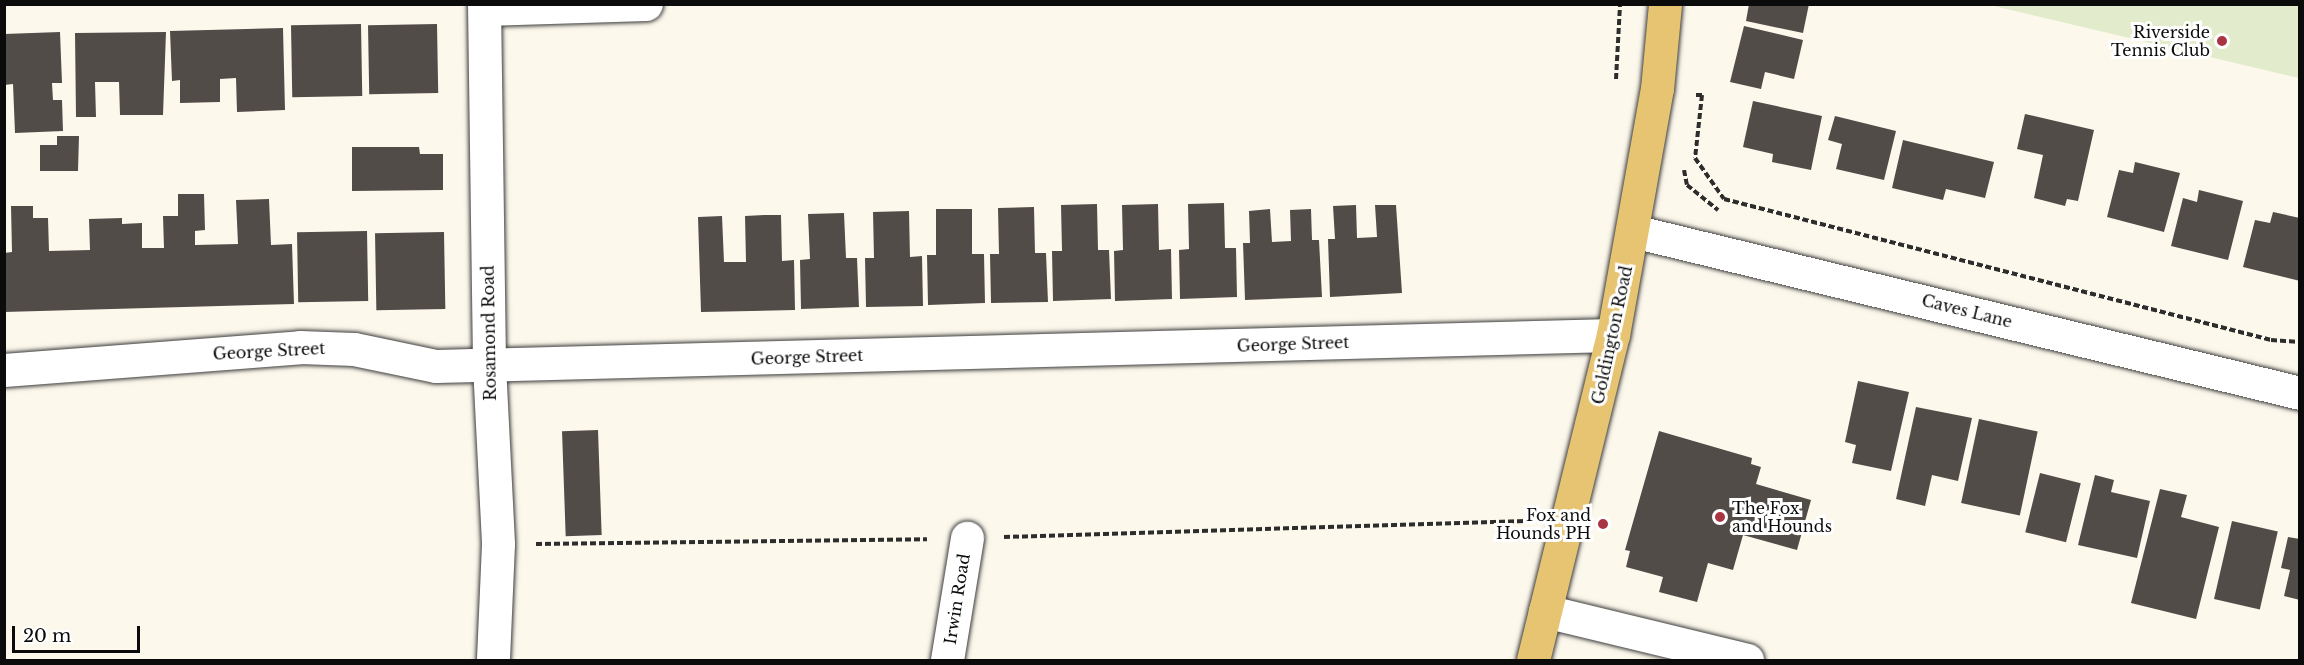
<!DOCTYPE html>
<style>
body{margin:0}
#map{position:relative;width:2304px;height:665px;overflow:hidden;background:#fdf8ec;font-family:"Libre Baskerville",serif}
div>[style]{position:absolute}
.pitch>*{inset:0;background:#e2ebcb}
.building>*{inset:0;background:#524c49;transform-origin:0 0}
.path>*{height:4px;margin-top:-2px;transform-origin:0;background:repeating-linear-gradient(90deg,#2d2d2d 0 6px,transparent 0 9px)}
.roads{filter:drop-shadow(0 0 2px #3e3e3e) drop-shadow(0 0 2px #3e3e3e)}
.minor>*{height:33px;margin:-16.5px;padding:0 16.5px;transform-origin:16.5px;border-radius:16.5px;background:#fff}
.primary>*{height:33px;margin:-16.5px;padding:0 16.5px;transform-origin:16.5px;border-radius:16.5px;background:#e7c471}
.dots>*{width:16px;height:16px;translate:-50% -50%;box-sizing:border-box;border:3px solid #fff;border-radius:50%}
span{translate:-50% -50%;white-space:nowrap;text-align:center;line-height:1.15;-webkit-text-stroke:6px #fff;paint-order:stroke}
.poi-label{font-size:16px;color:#0b0b0b}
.right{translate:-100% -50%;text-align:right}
.left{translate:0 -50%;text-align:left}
.street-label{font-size:16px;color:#0b0b0b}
.frame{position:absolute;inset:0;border:6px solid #0b0b0b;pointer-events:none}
.scale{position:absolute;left:12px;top:626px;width:128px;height:27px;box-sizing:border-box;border:3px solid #0b0b0b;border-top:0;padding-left:8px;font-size:18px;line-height:21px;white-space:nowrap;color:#0b0b0b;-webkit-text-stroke:4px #fff;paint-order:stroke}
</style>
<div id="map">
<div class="pitch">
<i style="clip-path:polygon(1990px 5px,2299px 5px,2299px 78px)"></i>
</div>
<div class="building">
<i style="clip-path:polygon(1749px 4px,1809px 4px,1803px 33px,1746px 21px)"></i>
<i style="left:361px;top:24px;width:72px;height:70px;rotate:89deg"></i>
<i style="left:437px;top:24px;width:69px;height:69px;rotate:89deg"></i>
<i style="clip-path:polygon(1744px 26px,1803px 40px,1794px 79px,1765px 72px,1761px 89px,1730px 82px)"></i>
<i style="clip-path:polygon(283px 28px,285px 110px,237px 112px,236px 78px,220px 79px,220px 102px,180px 103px,180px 80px,172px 81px,170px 31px)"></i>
<i style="clip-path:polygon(60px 32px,62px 83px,52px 83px,53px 100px,62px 100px,63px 131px,15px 133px,13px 84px,4px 85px,4px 34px)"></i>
<i style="clip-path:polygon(166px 32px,163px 115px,120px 115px,119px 82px,95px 82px,96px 117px,76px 117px,75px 33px)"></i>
<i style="clip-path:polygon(1753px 101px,1822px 116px,1811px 170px,1772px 162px,1773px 154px,1743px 147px)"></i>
<i style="clip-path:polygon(2025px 114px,2094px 130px,2078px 201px,2067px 199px,2065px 206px,2034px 198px,2043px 155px,2017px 149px)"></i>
<i style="clip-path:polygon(1835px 116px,1896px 131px,1884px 180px,1836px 169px,1842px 144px,1828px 140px)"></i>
<i style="clip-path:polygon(57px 136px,79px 136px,78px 171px,40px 171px,40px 145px,57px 145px)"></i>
<i style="clip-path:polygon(1903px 140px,1994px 162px,1985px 198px,1946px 189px,1943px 200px,1892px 188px)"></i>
<i style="clip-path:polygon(352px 147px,419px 147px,420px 154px,443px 154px,443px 190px,352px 191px)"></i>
<i style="clip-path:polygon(2135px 162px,2180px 173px,2164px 232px,2107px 217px,2119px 170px,2133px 173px)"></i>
<i style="clip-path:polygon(2199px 190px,2243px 201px,2228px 260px,2171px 246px,2183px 198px,2197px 202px)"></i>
<i style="clip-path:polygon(178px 194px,204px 194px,205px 230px,195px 231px,195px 245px,238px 244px,236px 200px,269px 199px,271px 245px,292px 244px,294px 304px,4px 312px,4px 253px,12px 252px,11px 206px,33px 206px,33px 218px,48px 218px,49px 251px,90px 250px,89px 219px,122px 218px,122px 224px,142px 223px,142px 248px,164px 248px,163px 216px,178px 216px)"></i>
<i style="clip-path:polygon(1224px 203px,1225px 248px,1236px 248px,1237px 297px,1180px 299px,1179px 250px,1189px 249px,1188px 204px)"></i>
<i style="clip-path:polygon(1097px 204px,1098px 250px,1109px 250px,1111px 299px,1053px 301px,1052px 251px,1062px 251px,1061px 205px)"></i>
<i style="clip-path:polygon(1158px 204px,1159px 250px,1171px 249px,1172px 299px,1115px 301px,1114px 251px,1123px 250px,1122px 205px)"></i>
<i style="clip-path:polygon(1356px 205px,1357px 238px,1377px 237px,1375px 205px,1396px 205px,1402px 293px,1330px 297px,1328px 239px,1335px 239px,1333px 206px)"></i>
<i style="clip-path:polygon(1034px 207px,1035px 253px,1046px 253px,1048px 302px,991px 303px,990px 254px,999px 254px,998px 208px)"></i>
<i style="clip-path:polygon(936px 209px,972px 209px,972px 254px,984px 254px,985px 303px,928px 305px,927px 255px,936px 255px)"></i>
<i style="clip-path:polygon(1270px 209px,1272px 242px,1291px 241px,1290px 210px,1311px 209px,1312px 240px,1319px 240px,1322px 297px,1245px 300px,1243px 243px,1250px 243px,1249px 211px)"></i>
<i style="clip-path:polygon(909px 211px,910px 257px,922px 256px,923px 306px,866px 307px,865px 258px,874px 258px,873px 212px)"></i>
<i style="clip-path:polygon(2273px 212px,2300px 218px,2300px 281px,2243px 267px,2255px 220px,2270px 223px)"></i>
<i style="clip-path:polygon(844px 213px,846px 258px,857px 258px,859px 307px,801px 309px,800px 260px,810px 259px,808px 214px)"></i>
<i style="clip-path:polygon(764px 215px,781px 215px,782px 261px,794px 260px,795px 310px,701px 312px,698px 217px,722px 216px,724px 262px,746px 262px,745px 216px)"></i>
<i style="left:367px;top:231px;width:70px;height:70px;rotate:89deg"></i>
<i style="left:444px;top:232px;width:77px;height:69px;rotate:89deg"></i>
<i style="clip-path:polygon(1858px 381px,1909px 392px,1891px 471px,1852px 463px,1856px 445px,1845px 442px)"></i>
<i style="clip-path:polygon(1916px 407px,1972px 418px,1958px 481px,1932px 475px,1925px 506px,1896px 499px)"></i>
<i style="left:1979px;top:419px;width:60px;height:86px;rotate:12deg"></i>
<i style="left:598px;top:430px;width:105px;height:36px;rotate:88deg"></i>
<i style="clip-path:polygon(1659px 431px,1752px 458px,1751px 464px,1761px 467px,1756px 484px,1811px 500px,1797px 550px,1743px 535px,1733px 570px,1708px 563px,1697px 602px,1659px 592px,1663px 577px,1626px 567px,1630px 551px,1625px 550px)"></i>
<i style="left:2040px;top:473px;width:42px;height:61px;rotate:14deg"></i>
<i style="clip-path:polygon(2095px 475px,2114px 480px,2111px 492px,2150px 501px,2137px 558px,2078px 545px)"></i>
<i style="clip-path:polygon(2160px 489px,2187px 495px,2181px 517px,2219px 527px,2196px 619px,2131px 603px)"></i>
<i style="left:2232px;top:521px;width:47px;height:80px;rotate:13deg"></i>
<i style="clip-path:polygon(2288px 537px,2300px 539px,2300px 600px,2284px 596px,2290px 570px,2281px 568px)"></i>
</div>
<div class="path">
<i style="left:1616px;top:79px;width:75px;rotate:-86.9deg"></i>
<i style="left:1696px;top:95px;width:6px"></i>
<i style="left:1702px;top:95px;width:63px;rotate:96.3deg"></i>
<i style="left:1695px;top:158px;width:50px;rotate:54.7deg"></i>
<i style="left:1724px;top:199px;width:565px;rotate:14.45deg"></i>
<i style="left:2271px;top:340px;width:29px;rotate:4deg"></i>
<i style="left:1684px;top:170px;width:15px;rotate:79deg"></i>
<i style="left:1687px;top:185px;width:40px;rotate:39deg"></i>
<i style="left:1004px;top:537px;width:523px;rotate:-1.75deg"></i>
<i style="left:536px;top:544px;width:391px;rotate:-0.7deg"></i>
</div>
<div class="roads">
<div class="minor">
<i style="left:484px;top:4px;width:361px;rotate:89.2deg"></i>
<i style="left:489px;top:365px;width:179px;rotate:87.1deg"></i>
<i style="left:498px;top:544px;width:116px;rotate:92.5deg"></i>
<i style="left:485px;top:9px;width:161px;rotate:-1.8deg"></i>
<i style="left:1633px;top:231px;width:686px;rotate:13.65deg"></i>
<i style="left:4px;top:370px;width:297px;rotate:-4.4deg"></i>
<i style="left:300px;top:347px;width:54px;rotate:2.1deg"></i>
<i style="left:354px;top:349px;width:84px;rotate:11.7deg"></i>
<i style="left:436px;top:366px;width:1177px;rotate:-1.51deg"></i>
<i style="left:1545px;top:611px;width:208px;rotate:13.6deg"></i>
<i style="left:947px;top:660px;width:124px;rotate:-80.7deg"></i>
</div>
<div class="primary">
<i style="left:1533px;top:660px;width:335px;rotate:-76.2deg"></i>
<i style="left:1613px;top:335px;width:250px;rotate:-79.9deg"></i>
<i style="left:1657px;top:89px;width:85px;rotate:-84.6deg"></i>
</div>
</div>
<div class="dots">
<i style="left:2222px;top:41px;background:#a93542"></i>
<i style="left:1720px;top:517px;background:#a93542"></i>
<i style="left:1603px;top:524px;background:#a93542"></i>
</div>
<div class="poi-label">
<span class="right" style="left:2210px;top:41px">Riverside<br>Tennis Club</span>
<span class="left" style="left:1732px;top:517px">The Fox<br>and Hounds</span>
<span class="right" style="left:1591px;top:524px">Fox and<br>Hounds PH</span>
</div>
<div class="street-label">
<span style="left:1967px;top:311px;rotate:14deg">Caves Lane</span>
<span style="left:489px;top:333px;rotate:-91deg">Rosamond Road</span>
<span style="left:1612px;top:335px;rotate:-78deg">Goldington Road</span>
<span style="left:1293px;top:344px;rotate:-2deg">George Street</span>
<span style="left:269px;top:351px;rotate:-3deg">George Street</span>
<span style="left:807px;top:357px;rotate:-2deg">George Street</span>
<span style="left:957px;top:599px;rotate:-81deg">Irwin Road</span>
</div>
<div class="frame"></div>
<div class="scale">20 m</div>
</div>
